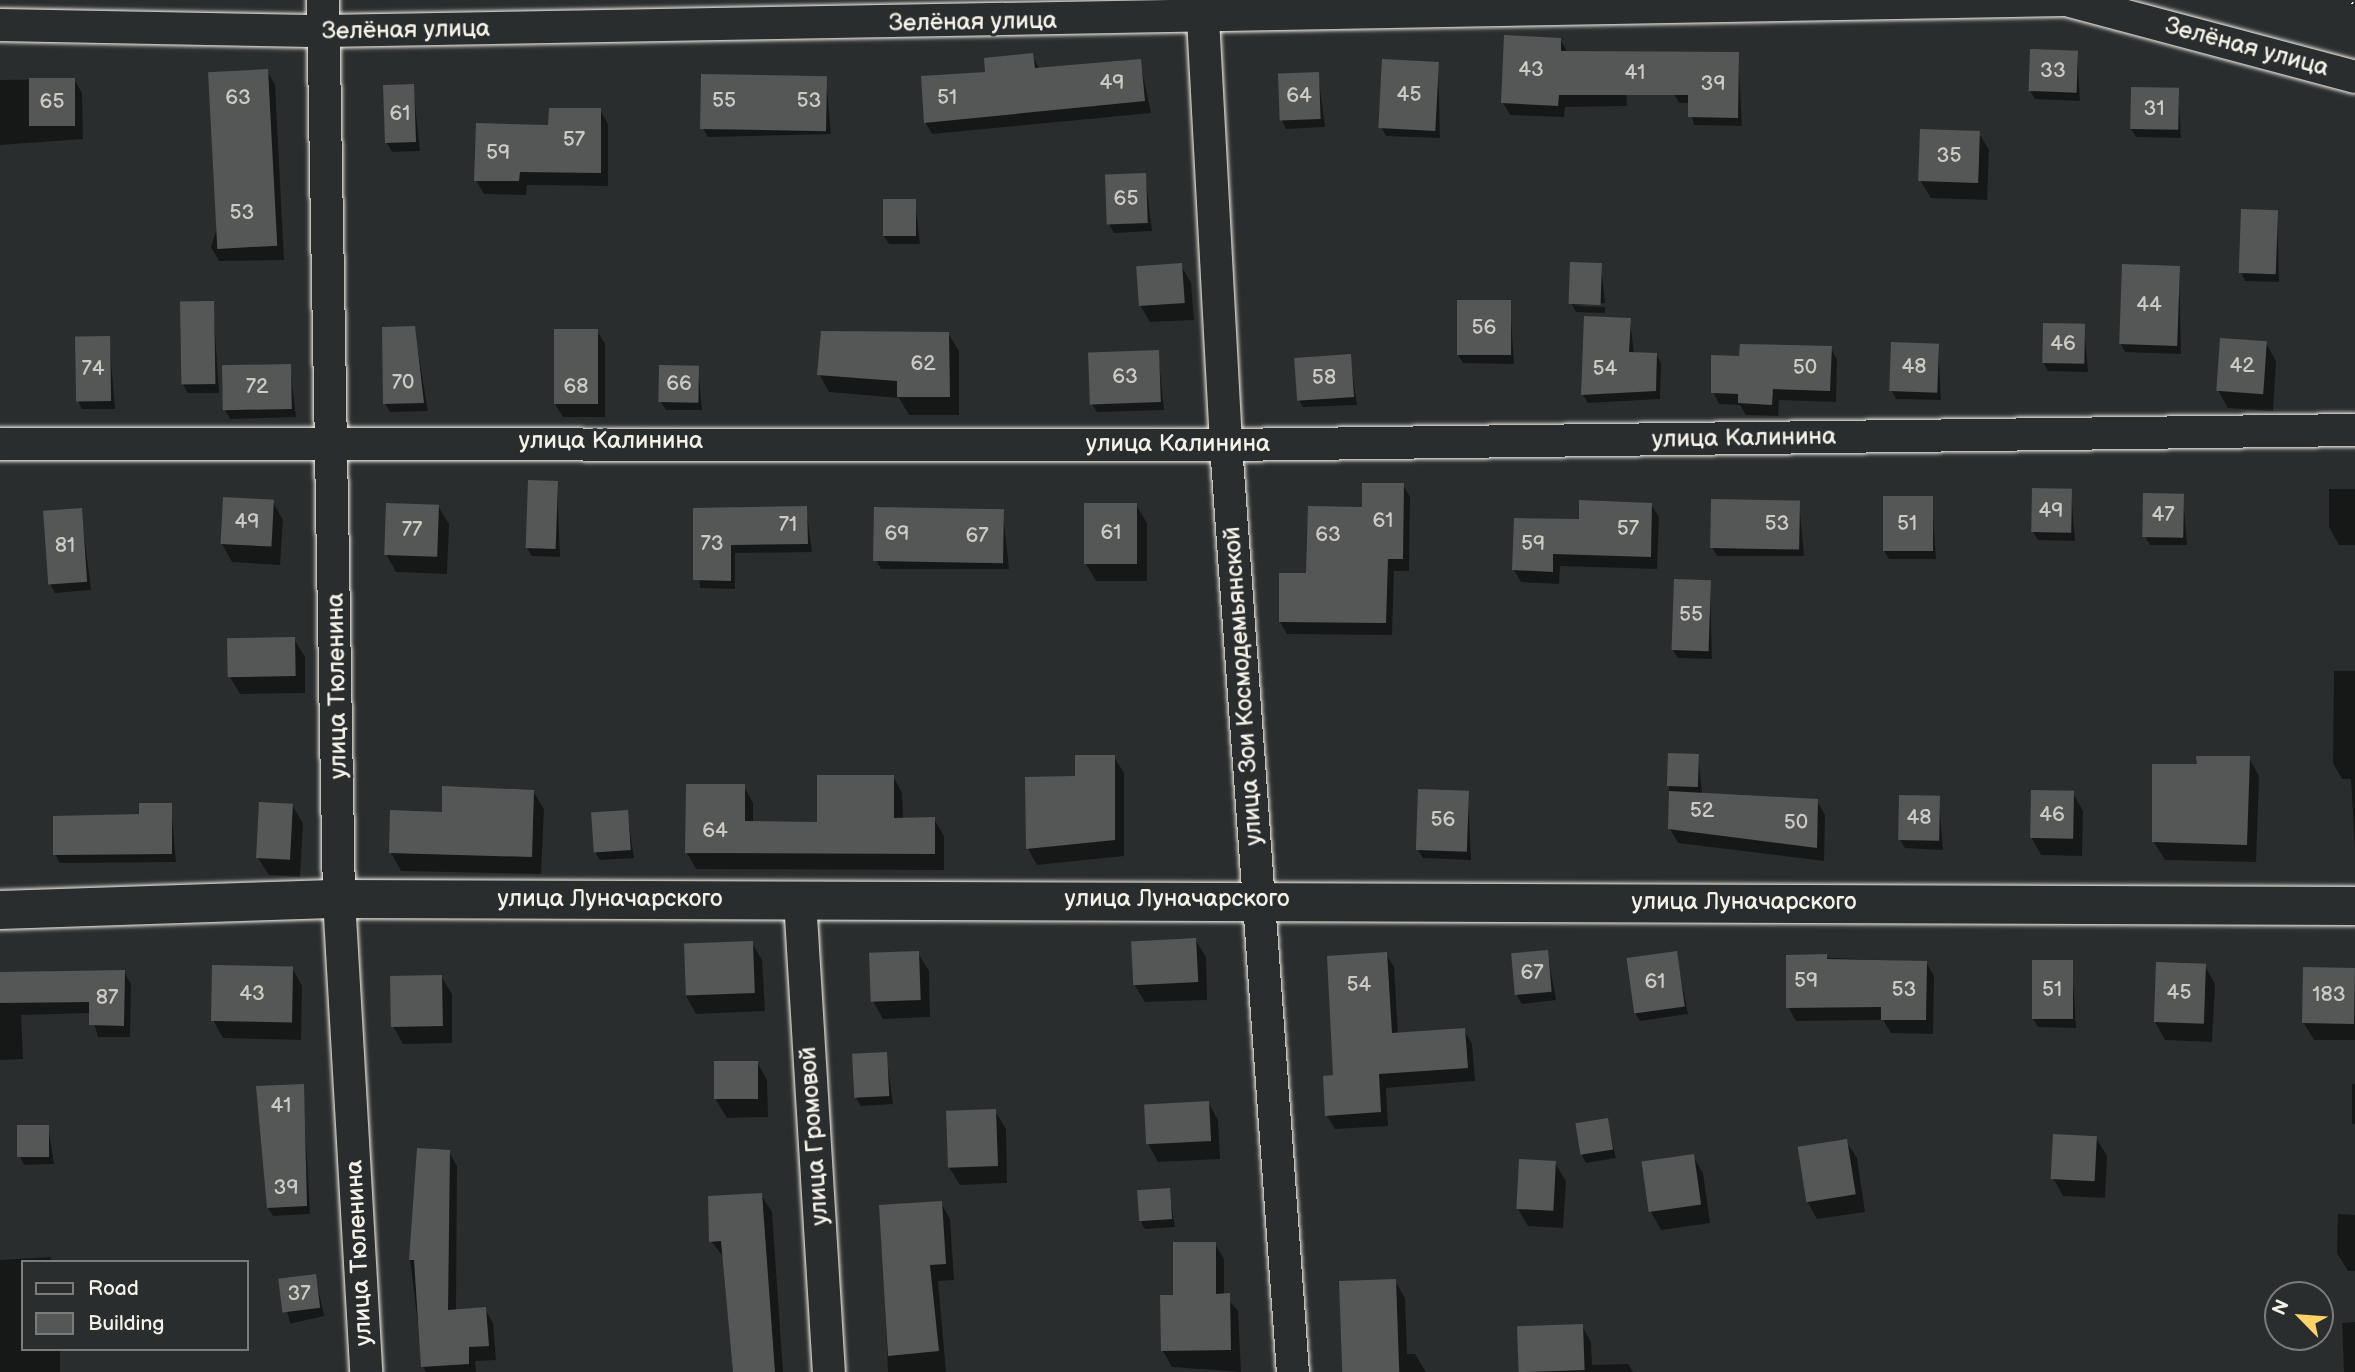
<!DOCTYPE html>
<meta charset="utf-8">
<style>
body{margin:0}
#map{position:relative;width:2355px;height:1372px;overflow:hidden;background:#2a2d2e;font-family:"Balsamiq Sans",sans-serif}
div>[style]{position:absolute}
.shadow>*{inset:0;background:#0007;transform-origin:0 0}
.building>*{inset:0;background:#555756;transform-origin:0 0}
.roads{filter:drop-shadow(0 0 2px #f4f1e8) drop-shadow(0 0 2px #f4f1e8)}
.street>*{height:32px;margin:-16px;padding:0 16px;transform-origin:16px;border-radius:16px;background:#2a2d2e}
.secondary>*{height:38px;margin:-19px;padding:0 19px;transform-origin:19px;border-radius:19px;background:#2a2d2e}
.rail>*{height:8px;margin-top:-4px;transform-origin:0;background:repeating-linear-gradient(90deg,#2a2d2e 0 16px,#f4f1e8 0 32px);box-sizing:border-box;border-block:2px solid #f4f1e8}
span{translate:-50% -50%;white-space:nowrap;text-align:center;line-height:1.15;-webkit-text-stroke:6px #2a2d2e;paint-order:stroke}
.number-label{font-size:21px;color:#cccac4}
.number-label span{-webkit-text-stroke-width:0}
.street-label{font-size:24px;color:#f4f1e8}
.legend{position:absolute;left:21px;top:1260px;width:228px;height:91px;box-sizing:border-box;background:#2a2d2e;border:2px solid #7b7b78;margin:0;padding:9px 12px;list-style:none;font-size:21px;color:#f4f1e8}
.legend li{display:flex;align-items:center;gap:14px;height:35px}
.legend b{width:35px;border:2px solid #7b7b78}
.north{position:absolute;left:2264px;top:1281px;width:70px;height:70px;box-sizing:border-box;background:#2a2d2e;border:2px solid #7b7b78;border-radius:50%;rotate:295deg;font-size:19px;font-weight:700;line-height:28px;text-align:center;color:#f4f1e8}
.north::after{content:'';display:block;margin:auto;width:24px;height:32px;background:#ffd166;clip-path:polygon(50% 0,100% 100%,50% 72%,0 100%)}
</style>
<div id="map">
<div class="shadow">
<i style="clip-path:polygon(1560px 39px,1567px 51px,1625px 65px,1627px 106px,1565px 107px,1564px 117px,1510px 115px,1503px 103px)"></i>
<i style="clip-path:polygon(1738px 53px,1742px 126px,1694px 125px,1689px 103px,1679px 103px,1674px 94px)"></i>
<i style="clip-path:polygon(2077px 53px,2080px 101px,2035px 99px,2030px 91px)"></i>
<i style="clip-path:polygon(1032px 55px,1040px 70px,1140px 61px,1151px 113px,932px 134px,925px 122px,987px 74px)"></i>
<i style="clip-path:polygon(1438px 63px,1440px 138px,1386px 136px,1381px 127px)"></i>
<i style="clip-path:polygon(267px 71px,275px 85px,284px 260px,219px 261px,211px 247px)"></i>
<i style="clip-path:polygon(1318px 73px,1325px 127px,1286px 129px,1282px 121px)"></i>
<i style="clip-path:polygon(826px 78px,831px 134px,708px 137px,703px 128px)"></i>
<i style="clip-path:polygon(74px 79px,82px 93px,83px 139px,0 145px,0 80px)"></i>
<i style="clip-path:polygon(413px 86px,420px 151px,392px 152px,387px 143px)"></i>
<i style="clip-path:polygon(2178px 90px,2181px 138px,2136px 137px,2131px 129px)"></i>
<i style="clip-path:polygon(600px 110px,608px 124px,608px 186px,527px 185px,526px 195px,484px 194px,476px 180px,550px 127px)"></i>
<i style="clip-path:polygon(1979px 133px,1989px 150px,1987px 200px,1931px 198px,1920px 180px)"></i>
<i style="clip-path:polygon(1145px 175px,1152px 231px,1114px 233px,1109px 224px)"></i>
<i style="clip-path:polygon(915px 201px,920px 244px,889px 244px,884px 236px)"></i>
<i style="clip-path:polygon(2277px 212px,2279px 282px,2245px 281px,2241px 272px)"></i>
<i style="clip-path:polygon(1181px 265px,1191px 283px,1194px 320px,1150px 322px,1140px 305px)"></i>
<i style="clip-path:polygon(1601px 265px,1605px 303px,1573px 306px,1605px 307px,1605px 313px,1576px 312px,1571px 303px)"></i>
<i style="clip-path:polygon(2179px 268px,2181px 354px,2125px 352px,2120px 343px)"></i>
<i style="clip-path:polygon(1510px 302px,1514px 364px,1463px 363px,1458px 355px)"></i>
<i style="clip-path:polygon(213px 303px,219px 393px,188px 393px,183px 385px)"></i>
<i style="clip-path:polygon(1630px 319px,1634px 354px,1656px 354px,1661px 363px,1660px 399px,1588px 403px,1583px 395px)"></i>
<i style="clip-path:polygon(2084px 326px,2088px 372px,2048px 371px,2043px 362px)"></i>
<i style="clip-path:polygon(414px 328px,428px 411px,390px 412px,385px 403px)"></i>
<i style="clip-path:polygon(555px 331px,597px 331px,605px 344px,605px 417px,563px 417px,555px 404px)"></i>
<i style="clip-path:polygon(948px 333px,959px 351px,959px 415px,909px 415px,899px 398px,829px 392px,819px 374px)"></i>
<i style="clip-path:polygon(109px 338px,115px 409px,82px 409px,78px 401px)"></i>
<i style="clip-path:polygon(2266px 343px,2276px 361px,2273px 411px,2228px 408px,2218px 390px)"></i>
<i style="clip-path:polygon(1938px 345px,1941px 400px,1896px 399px,1891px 390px)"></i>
<i style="clip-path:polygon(1831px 348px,1837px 360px,1836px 402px,1779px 400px,1778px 416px,1746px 415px,1740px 405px,1719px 404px,1713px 392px,1741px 357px)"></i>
<i style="clip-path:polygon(1158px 351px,1164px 410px,1097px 412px,1092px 404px)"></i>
<i style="clip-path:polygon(1350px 356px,1357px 405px,1303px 407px,1298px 399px)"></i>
<i style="clip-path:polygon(290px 365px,296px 417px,230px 419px,225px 410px)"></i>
<i style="clip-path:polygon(698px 367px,702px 410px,666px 410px,661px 402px)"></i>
<i style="clip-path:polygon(557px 483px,560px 557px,532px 556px,527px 548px)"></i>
<i style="clip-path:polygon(1403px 485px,1410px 497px,1409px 571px,1394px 571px,1392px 635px,1287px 634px,1280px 622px,1307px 575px,1364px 509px)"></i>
<i style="clip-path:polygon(2329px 489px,2355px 489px,2355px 545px,2339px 545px,2329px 527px)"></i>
<i style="clip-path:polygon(2071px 491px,2075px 541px,2038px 540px,2033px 532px)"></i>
<i style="clip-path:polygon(2183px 496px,2187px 545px,2150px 545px,2145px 536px)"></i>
<i style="clip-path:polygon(1932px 498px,1936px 559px,1889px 559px,1884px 551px)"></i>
<i style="clip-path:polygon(273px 502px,283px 520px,280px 565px,232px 562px,222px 544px)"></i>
<i style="clip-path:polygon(1799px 502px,1804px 556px,1717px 556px,1712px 547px)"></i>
<i style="clip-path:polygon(1651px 504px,1659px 517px,1657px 569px,1560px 566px,1559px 584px,1521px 582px,1514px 570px,1580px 521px)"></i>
<i style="clip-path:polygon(1136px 505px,1147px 523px,1147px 581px,1096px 581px,1086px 564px)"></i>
<i style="clip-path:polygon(438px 506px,449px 524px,447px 574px,396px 572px,386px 554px)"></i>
<i style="clip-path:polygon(806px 507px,812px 552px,735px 553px,735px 589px,700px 588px,695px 509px)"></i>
<i style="clip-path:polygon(81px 510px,91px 590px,55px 593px,50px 584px)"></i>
<i style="clip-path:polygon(1003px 512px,1009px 569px,881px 569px,876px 560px)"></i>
<i style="clip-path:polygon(1710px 582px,1712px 659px,1678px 658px,1673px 650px)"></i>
<i style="clip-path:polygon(294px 639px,305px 657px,305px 693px,240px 694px,230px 677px)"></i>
<i style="clip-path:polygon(2334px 671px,2355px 671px,2355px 849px,2351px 779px,2342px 779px,2333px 763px)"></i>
<i style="clip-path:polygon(1698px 755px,1702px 793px,1817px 801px,1825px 815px,1824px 861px,1678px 843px,1670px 829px,1669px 786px)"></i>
<i style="clip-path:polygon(1114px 757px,1124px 773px,1124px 856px,1037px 865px,1028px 849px,1077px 778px)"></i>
<i style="clip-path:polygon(2249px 758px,2259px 776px,2256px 862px,2165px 860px,2154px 842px,2198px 766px)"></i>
<i style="clip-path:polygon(893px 776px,902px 793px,903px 820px,934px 819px,944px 836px,944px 870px,696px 869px,687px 853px,688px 786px,744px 786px,753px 803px,753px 823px,819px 824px)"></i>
<i style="clip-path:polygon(533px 791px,544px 809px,541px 874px,401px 871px,391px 853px,444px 814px)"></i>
<i style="clip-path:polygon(1468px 792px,1471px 860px,1423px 858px,1418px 850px)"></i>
<i style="clip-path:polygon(2073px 793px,2083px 811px,2082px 856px,2041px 855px,2031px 837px)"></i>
<i style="clip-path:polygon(1939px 798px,1943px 850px,1905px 848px,1900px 840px)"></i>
<i style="clip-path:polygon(171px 804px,176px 862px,60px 863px,55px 854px)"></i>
<i style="clip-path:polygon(292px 805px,303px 823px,300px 877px,269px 875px,258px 858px)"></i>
<i style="clip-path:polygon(627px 812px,634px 858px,600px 860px,595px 852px)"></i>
<i style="clip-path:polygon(1195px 939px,1206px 957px,1207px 1000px,1145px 1002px,1134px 984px)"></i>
<i style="clip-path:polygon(752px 943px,762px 960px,765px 1011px,696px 1014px,686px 996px,686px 946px)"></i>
<i style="clip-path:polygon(1547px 952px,1556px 1000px,1522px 1004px,1517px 996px)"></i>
<i style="clip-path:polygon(918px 953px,929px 971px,930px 1017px,883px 1019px,873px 1001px)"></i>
<i style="clip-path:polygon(1676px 953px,1688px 1014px,1640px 1021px,1635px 1013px)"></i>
<i style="clip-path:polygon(1386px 954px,1394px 967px,1398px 1034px,1464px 1030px,1472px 1044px,1475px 1081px,1386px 1088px,1388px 1126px,1335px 1129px,1327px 1116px,1335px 1076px)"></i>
<i style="clip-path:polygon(1787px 956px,1926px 962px,1934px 976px,1933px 1034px,1891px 1033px,1883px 1020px,1796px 1021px,1788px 1007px)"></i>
<i style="clip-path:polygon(2072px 962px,2076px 1028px,2038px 1027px,2033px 1019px)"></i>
<i style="clip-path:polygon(2205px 966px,2215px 984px,2212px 1042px,2165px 1040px,2155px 1022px)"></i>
<i style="clip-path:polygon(292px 968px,302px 986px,301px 1040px,223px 1038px,213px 1020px)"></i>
<i style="clip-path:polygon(2355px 970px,2355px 1040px,2314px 1040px,2303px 1022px)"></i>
<i style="clip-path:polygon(124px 972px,131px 984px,130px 1037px,98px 1037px,91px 1013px,21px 1015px,23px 1059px,0 1060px,0 974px)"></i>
<i style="clip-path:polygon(441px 976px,452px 994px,452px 1043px,403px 1044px,393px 1026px)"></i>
<i style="clip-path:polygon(886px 1054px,893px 1104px,861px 1106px,856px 1098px)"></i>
<i style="clip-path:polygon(757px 1062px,767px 1080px,768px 1117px,727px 1118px,716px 1100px)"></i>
<i style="left:2352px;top:1084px;width:3px;height:40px"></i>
<i style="clip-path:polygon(303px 1086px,310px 1214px,273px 1216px,268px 1208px)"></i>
<i style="clip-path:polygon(1208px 1102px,1218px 1120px,1220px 1159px,1158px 1162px,1148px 1144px)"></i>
<i style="clip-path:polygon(995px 1111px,1006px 1129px,1007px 1183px,960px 1185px,949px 1167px)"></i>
<i style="clip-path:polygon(1607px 1120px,1616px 1158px,1586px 1163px,1581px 1154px)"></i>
<i style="clip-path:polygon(48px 1126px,54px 1164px,24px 1165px,20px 1156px)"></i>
<i style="clip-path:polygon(2096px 1138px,2107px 1156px,2105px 1198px,2063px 1196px,2053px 1178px)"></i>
<i style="clip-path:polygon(1846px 1141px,1857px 1158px,1865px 1212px,1817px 1219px,1807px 1201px)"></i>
<i style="clip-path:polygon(449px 1152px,457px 1166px,456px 1311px,485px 1309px,493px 1323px,496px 1360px,475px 1361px,476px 1372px,426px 1372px,423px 1366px,410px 1259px)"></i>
<i style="clip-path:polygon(1693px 1156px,1703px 1173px,1710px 1223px,1661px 1230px,1651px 1212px)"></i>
<i style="clip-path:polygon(1555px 1163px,1566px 1181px,1563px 1228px,1528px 1226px,1518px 1209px)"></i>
<i style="clip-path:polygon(1169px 1190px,1175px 1227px,1145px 1229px,1140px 1220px)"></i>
<i style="clip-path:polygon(761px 1195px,772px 1212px,783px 1372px,735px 1372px,725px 1259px,711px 1241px)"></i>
<i style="clip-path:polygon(941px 1203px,950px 1219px,954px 1280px,938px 1281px,946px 1372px,888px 1372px,881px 1207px)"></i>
<i style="clip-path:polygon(2338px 1214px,2355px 1215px,2355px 1271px,2348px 1271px,2337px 1253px)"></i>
<i style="clip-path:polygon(1215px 1244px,1224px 1259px,1224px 1295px,1238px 1311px,1241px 1372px,1172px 1367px,1163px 1351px,1174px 1296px)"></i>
<i style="clip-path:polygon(50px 1257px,53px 1262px,23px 1262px,23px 1349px,60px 1349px,60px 1372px,0 1372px,0 1260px)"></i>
<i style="left:315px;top:1276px;width:41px;height:35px;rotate:77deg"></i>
<i style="clip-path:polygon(1395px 1281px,1405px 1298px,1407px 1354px,1415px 1354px,1426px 1372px,1343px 1372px)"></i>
<i style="clip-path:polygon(2355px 1322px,2355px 1372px,2344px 1372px,2342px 1323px)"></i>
<i style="clip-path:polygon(1582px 1326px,1591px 1342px,1592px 1365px,1628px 1364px,1633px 1372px,1521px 1372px)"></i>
</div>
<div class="building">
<i style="clip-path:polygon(1504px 35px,1561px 38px,1561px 51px,1739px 52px,1738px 118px,1688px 117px,1688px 95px,1559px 95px,1558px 106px,1501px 103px)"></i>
<i style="left:2030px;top:49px;width:48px;height:42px;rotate:2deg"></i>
<i style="clip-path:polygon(1033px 53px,1035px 68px,1141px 59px,1145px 101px,924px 123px,921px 76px,985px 72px,984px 58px)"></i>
<i style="left:1382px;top:59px;width:57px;height:69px;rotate:3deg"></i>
<i style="left:268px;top:69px;width:177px;height:60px;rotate:87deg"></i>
<i style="left:1319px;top:72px;width:47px;height:41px;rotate:88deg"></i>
<i style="left:701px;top:74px;width:126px;height:55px;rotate:1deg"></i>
<i style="left:29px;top:78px;width:46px;height:48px"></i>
<i style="left:414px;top:84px;width:58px;height:31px;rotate:88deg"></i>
<i style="left:2131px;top:87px;width:48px;height:42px;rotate:1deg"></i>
<i style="clip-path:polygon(549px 108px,601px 108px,601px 173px,520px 172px,519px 181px,474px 181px,476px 123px,548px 125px)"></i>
<i style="left:1920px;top:129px;width:60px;height:52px;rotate:2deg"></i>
<i style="left:1146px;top:173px;width:50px;height:41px;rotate:88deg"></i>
<i style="left:883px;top:199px;width:33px;height:37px"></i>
<i style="left:2241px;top:209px;width:37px;height:64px;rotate:2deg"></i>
<i style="left:1570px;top:262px;width:32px;height:42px;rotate:2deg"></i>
<i style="left:1182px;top:263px;width:40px;height:46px;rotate:86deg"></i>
<i style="left:2122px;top:264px;width:58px;height:80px;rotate:2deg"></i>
<i style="left:1457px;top:300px;width:54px;height:55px"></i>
<i style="left:214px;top:301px;width:83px;height:34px;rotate:89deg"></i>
<i style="clip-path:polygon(1584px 316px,1631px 318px,1629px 352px,1657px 353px,1656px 391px,1581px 395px)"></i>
<i style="left:2043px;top:323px;width:42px;height:40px;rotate:1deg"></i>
<i style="clip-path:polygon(415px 326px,424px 403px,383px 404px,382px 327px)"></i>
<i style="left:554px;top:329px;width:44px;height:75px"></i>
<i style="clip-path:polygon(821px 331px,949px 332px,950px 397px,897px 397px,897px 381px,817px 375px)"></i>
<i style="left:110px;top:336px;width:65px;height:35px;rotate:89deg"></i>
<i style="left:2220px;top:338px;width:47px;height:53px;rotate:4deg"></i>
<i style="left:1891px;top:342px;width:48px;height:49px;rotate:2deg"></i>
<i style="clip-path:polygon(1740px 344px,1832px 346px,1830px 391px,1773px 389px,1772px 405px,1738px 403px,1738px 394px,1711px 393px,1711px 355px,1739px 356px)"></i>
<i style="left:1159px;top:350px;width:52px;height:71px;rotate:88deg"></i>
<i style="left:1351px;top:354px;width:43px;height:57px;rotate:86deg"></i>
<i style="left:291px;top:364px;width:45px;height:69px;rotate:89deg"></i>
<i style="left:659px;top:365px;width:40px;height:37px;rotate:1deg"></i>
<i style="left:528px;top:480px;width:30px;height:68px;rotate:2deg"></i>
<i style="clip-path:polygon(1362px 483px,1404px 483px,1403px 559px,1388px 559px,1386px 623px,1279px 622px,1279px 573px,1306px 573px,1308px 506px,1362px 507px)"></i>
<i style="left:2032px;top:488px;width:40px;height:44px;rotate:1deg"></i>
<i style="left:2143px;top:493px;width:41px;height:44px;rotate:1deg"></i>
<i style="left:1883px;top:496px;width:50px;height:55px"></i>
<i style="left:223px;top:497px;width:51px;height:47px;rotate:3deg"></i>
<i style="left:1711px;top:499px;width:89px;height:49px;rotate:1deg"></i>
<i style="clip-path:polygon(1579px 500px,1652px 503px,1651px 557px,1553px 554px,1553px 572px,1512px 570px,1514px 518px,1579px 519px)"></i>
<i style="left:386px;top:503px;width:53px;height:52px;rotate:2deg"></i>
<i style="left:1084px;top:503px;width:53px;height:61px"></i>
<i style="clip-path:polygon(807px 506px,808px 544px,731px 545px,731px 581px,693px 580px,693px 508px)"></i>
<i style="left:874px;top:507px;width:130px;height:54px;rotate:1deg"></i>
<i style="left:82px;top:508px;width:74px;height:39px;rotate:86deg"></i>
<i style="left:1674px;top:579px;width:37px;height:71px;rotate:2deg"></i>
<i style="left:295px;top:637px;width:39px;height:68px;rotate:89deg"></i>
<i style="left:1668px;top:753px;width:31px;height:33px;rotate:2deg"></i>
<i style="clip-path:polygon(1075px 755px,1115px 755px,1115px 840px,1026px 849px,1025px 777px,1075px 776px)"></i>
<i style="clip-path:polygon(2196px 756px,2250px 756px,2247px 845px,2152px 842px,2152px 764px,2197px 764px)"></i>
<i style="clip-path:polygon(817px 775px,894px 775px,894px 818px,935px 817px,935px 854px,685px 853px,686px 784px,745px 784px,745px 821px,817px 822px)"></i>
<i style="clip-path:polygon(442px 786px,534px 790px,532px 857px,389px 853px,390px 810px,442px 812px)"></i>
<i style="left:1418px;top:789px;width:51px;height:61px;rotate:2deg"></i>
<i style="left:2031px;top:790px;width:43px;height:48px;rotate:1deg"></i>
<i style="clip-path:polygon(1669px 791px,1818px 799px,1817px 848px,1668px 829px)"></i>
<i style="left:1899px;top:795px;width:41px;height:45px;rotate:1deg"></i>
<i style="left:259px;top:802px;width:34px;height:56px;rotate:3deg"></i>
<i style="clip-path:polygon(139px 803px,172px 803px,172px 854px,53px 855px,53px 816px,139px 814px)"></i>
<i style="left:628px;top:810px;width:40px;height:37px;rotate:86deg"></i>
<i style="left:1196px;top:938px;width:44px;height:65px;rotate:87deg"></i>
<i style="left:753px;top:941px;width:52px;height:69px;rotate:88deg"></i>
<i style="left:1548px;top:950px;width:42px;height:37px;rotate:85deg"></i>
<i style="left:919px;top:951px;width:49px;height:50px;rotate:88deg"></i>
<i style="left:1677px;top:951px;width:56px;height:51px;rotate:82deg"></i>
<i style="clip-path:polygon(1387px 952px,1392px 1033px,1465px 1028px,1468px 1068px,1379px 1074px,1381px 1112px,1325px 1116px,1323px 1076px,1333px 1075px,1327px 956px)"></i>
<i style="clip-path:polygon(1827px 954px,1827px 959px,1927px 961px,1926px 1020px,1881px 1020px,1881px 1007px,1786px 1008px,1786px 955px)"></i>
<i style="left:2032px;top:960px;width:41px;height:59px"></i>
<i style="left:2156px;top:962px;width:50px;height:60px;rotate:2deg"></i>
<i style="left:212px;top:965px;width:81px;height:56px;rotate:1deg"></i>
<i style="left:2303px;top:967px;width:52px;height:56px;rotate:1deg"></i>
<i style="clip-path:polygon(125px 970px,124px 1026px,89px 1025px,89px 1002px,0 1003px,0 972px)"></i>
<i style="left:442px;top:975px;width:51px;height:52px;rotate:89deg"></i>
<i style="left:887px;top:1052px;width:44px;height:35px;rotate:87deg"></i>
<i style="left:758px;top:1061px;width:38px;height:44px;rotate:90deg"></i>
<i style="clip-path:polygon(304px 1084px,307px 1206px,267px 1208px,256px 1086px)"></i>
<i style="left:1209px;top:1101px;width:40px;height:65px;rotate:87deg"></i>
<i style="left:996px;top:1109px;width:57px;height:50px;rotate:88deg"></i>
<i style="left:1608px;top:1118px;width:32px;height:33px;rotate:81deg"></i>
<i style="left:17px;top:1125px;width:32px;height:32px"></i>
<i style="left:2053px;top:1134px;width:44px;height:45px;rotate:3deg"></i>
<i style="left:1847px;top:1139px;width:56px;height:50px;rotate:81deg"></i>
<i style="clip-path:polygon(417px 1148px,450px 1150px,448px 1310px,486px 1307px,489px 1346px,469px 1347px,469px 1364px,421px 1367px,414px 1260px,409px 1260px)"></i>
<i style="left:1694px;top:1154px;width:51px;height:53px;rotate:82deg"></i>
<i style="left:1519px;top:1159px;width:37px;height:50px;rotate:3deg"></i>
<i style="left:1170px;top:1188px;width:31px;height:33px;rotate:86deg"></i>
<i style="clip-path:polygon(762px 1193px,775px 1372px,733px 1372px,721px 1241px,709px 1242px,708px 1196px)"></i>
<i style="clip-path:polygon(942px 1201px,946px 1264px,930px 1265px,939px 1351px,888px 1356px,879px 1205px)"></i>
<i style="clip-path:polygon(1173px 1242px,1216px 1242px,1216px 1294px,1230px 1293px,1231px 1350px,1161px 1351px,1160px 1295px,1173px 1295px)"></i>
<i style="left:316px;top:1274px;width:34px;height:38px;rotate:83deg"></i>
<i style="left:1396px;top:1279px;width:93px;height:57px;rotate:88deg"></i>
<i style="left:1583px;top:1324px;width:46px;height:66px;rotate:88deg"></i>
</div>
<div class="roads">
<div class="street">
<i style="left:323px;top:0;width:899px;rotate:88.98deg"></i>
<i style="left:339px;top:899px;width:474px;rotate:86.7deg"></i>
<i style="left:1202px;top:0;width:446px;rotate:86.9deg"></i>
<i style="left:1226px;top:445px;width:929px;rotate:85.87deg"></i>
<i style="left:0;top:25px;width:324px;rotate:1.1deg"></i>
<i style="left:324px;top:31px;width:1742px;rotate:-1.02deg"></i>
<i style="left:2066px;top:0;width:299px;rotate:14.9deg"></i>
<i style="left:0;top:444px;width:1226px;rotate:0.05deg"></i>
<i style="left:1226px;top:445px;width:1129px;rotate:-0.76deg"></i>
<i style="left:800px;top:900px;width:473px;rotate:86.5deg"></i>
</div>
<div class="secondary">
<i style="left:0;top:910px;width:339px;rotate:-1.9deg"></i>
<i style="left:339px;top:899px;width:2016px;rotate:0.2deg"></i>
</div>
</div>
<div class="rail">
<i style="left:2353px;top:0;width:2px;rotate:27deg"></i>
</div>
<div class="number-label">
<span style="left:1531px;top:70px">43</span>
<span style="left:2053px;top:71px">33</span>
<span style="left:1635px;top:73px">41</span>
<span style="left:1112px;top:83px">49</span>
<span style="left:1713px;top:84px">39</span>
<span style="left:1409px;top:95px">45</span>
<span style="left:1299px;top:96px">64</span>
<span style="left:238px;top:98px">63</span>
<span style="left:947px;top:98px">51</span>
<span style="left:724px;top:101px">55</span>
<span style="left:809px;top:101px">53</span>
<span style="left:52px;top:102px">65</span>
<span style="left:2154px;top:109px">31</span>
<span style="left:400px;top:114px">61</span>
<span style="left:574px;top:140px">57</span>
<span style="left:498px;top:153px">59</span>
<span style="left:1949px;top:156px">35</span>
<span style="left:1126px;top:199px">65</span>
<span style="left:242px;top:213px">53</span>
<span style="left:2149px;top:305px">44</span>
<span style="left:1484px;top:328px">56</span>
<span style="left:2063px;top:344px">46</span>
<span style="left:923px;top:364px">62</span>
<span style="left:2242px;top:366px">42</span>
<span style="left:1914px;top:367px">48</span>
<span style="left:1805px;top:368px">50</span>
<span style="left:93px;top:369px">74</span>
<span style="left:1605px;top:369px">54</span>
<span style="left:1125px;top:377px">63</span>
<span style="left:1324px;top:378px">58</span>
<span style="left:403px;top:383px">70</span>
<span style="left:679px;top:384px">66</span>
<span style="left:257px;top:387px">72</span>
<span style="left:576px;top:387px">68</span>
<span style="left:2051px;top:511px">49</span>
<span style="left:2163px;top:515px">47</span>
<span style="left:1383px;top:521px">61</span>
<span style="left:247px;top:522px">49</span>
<span style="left:1777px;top:524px">53</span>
<span style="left:1907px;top:524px">51</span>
<span style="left:788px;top:525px">71</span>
<span style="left:1628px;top:529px">57</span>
<span style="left:412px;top:530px">77</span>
<span style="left:1111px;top:533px">61</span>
<span style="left:897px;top:534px">69</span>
<span style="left:1328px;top:535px">63</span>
<span style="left:977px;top:536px">67</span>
<span style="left:712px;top:544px">73</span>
<span style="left:1533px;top:544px">59</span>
<span style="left:65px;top:546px">81</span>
<span style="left:1691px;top:615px">55</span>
<span style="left:1702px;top:811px">52</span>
<span style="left:2052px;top:815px">46</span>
<span style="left:1919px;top:818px">48</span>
<span style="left:1443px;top:820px">56</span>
<span style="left:1796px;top:823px">50</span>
<span style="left:715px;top:831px">64</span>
<span style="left:1532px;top:973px">67</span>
<span style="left:1806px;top:981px">59</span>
<span style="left:1655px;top:982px">61</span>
<span style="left:1359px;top:985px">54</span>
<span style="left:1904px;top:990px">53</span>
<span style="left:2052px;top:990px">51</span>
<span style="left:2179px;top:993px">45</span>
<span style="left:252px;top:994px">43</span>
<span style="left:2329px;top:995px">183</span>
<span style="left:107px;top:998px">87</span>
<span style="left:281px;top:1106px">41</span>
<span style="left:286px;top:1188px">39</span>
<span style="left:299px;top:1294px">37</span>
</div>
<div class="street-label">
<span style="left:973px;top:22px;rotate:-1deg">Зелёная улица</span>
<span style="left:406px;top:30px;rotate:-1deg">Зелёная улица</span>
<span style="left:2247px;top:47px;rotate:15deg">Зелёная улица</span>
<span style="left:1744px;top:438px;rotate:-1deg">улица Калинина</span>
<span style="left:611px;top:441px">улица Калинина</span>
<span style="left:1178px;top:444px">улица Калинина</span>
<span style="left:337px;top:686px;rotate:-91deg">улица Тюленина</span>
<span style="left:1243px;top:686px;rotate:-94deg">улица Зои Космодемьянской</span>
<span style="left:610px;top:899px">улица Луначарского</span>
<span style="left:1177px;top:899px">улица Луначарского</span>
<span style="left:1744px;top:902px">улица Луначарского</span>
<span style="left:814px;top:1136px;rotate:-94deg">улица Громовой</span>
<span style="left:359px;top:1253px;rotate:-93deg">улица Тюленина</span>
</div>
<ul class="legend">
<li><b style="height:9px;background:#2a2d2e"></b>Road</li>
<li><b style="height:19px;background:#555756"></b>Building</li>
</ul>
<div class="north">N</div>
</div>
